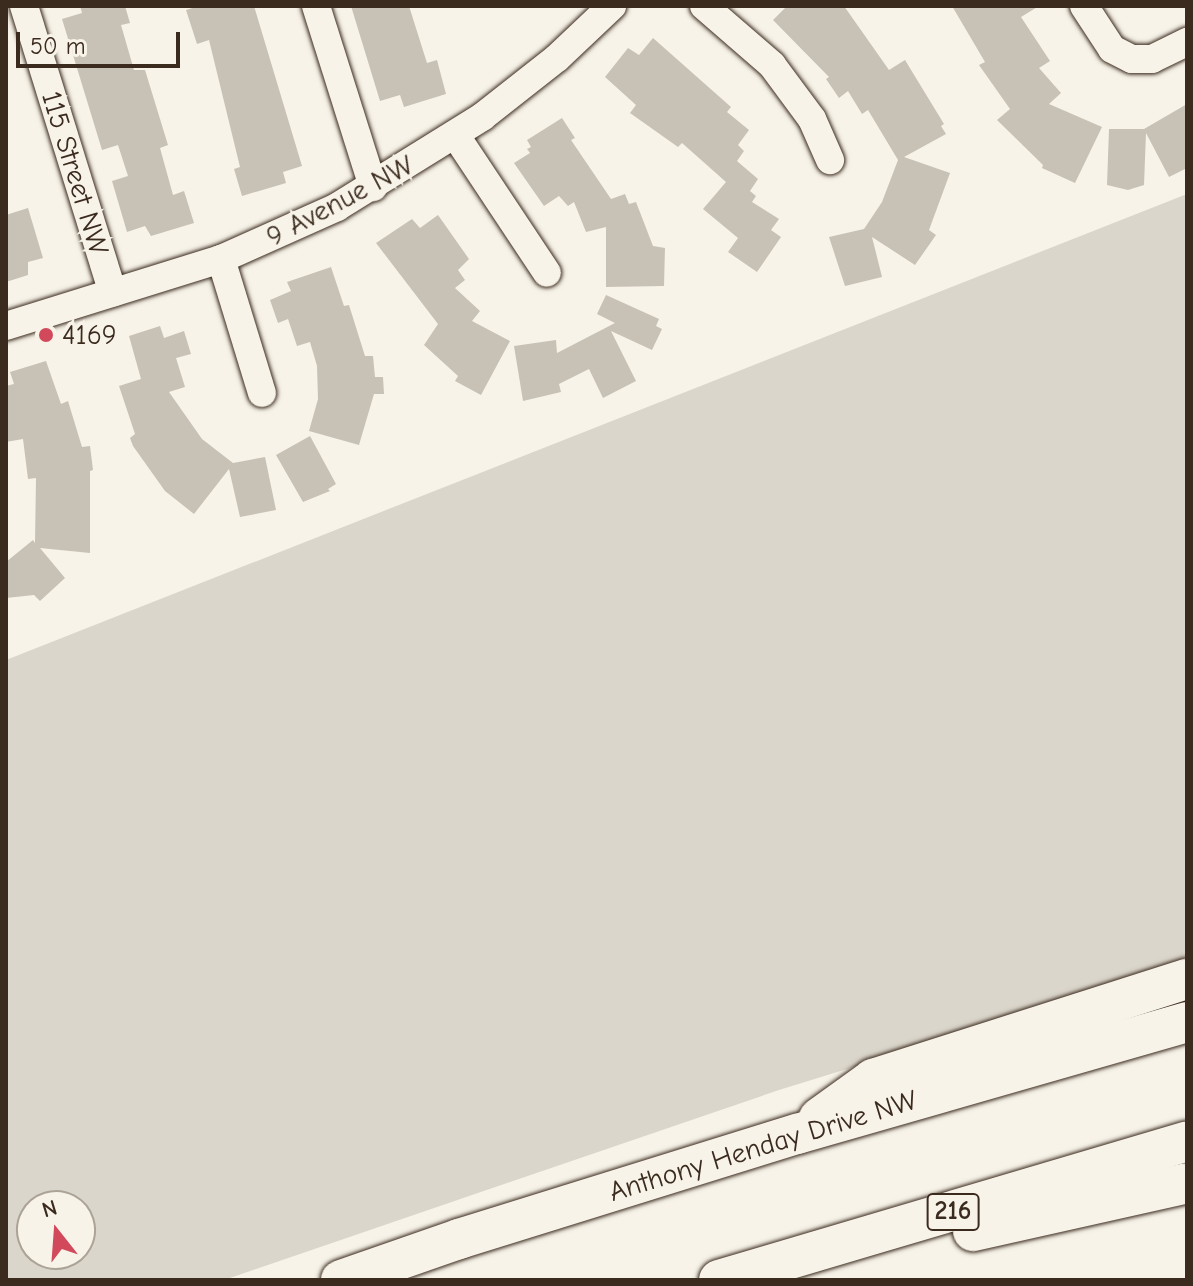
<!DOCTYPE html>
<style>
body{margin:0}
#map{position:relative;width:1193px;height:1286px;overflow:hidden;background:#f7f3e8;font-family:"Comic Neue",sans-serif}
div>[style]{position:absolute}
.green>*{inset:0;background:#dbd6cb}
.building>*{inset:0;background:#c8c1b6}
.roads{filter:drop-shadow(0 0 2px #3b2a1e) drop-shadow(0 0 2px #3b2a1e)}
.minor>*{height:28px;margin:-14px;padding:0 14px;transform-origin:14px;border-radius:14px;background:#f7f3e8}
.highway>*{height:40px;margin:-20px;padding:0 20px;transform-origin:20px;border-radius:20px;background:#f7f3e8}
.dots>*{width:22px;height:22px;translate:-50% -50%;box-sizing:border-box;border:4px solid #f7f3e8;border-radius:50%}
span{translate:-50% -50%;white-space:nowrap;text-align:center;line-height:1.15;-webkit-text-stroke:7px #f7f3e8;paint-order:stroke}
.shield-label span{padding:2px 6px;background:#f7f3e8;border:2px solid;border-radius:6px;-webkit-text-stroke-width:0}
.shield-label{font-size:26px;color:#3b2a1e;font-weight:700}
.street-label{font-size:28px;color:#3b2a1e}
.poi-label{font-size:28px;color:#3b2a1e}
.left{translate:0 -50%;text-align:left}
.frame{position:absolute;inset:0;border:8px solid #3b2a1e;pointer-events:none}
.north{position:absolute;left:16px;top:1190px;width:80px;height:80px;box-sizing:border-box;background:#f7f3e8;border:2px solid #aca397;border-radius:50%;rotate:343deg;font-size:22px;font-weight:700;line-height:32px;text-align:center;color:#3b2a1e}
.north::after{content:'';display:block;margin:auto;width:28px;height:36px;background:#d1495b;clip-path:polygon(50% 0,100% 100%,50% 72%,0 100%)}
.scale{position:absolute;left:16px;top:32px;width:164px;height:36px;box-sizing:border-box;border:4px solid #3b2a1e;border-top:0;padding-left:10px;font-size:24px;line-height:28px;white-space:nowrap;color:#3b2a1e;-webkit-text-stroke:6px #f7f3e8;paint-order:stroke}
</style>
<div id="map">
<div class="green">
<i style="clip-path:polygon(evenodd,1187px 194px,1187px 964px,779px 1090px,224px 1280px,6px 1280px,6px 660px,1187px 194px,32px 1206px,80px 1206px,80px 1254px,32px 1254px,32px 1206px)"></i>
</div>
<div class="building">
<i style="clip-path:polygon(80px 6px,125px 6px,130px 23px,121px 25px,134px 70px,145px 70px,168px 145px,160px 148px,173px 195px,184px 191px,194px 223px,151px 236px,145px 226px,127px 232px,112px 181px,128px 176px,118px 145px,102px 150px,62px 19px,82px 13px)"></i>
<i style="clip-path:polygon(199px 6px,254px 6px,302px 166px,283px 172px,286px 183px,242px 196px,234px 169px,240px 167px,209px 40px,197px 44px,186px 10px)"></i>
<i style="clip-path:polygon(351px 6px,409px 6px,427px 63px,437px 60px,446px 94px,404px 107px,400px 95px,380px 101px)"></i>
<i style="clip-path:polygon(787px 6px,844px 6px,889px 70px,905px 60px,944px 124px,941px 126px,946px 134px,904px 157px,950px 173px,929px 230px,936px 235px,915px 265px,872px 237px,882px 277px,845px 286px,829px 237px,864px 229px,882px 202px,898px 160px,868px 110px,862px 114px,848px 91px,839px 98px,826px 79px,829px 77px,773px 20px)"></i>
<i style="clip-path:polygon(952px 6px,1039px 6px,1021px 17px,1050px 61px,1039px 68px,1061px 93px,1049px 104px,1102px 127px,1075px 183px,1042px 168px,1043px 165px,997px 120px,1010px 109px,979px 65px,985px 62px)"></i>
<i style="clip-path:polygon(653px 38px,731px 107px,727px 112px,749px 130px,738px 145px,744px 151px,737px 161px,758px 179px,750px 191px,756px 196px,752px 202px,779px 219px,771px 230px,781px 237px,757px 272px,728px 252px,738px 238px,703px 209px,726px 182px,682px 143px,678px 147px,630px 113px,636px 105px,605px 77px,628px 48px,639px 55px)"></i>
<i style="clip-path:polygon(1187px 104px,1187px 168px,1169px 177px,1146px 133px,1144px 185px,1128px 190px,1107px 185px,1109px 129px,1144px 129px)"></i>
<i style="clip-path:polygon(562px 118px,575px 138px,571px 140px,611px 199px,625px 194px,629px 204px,636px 202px,653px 246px,665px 248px,664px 286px,606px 287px,606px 227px,586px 232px,574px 202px,568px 206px,559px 196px,544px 206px,514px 163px,530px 153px,527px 149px,531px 147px,527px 140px)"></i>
<i style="clip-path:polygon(28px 208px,43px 258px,28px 262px,28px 275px,6px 282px,6px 215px)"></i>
<i style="clip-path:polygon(438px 215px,469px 259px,458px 270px,465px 280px,455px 288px,480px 311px,472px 321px,510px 341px,481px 395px,455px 381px,458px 376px,424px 345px,438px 324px,376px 243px,412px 219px,420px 228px)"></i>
<i style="clip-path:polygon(331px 267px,344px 306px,349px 305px,365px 356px,373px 356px,375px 377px,383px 377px,384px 394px,374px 394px,359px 445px,309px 431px,318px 399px,317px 366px,310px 342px,297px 346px,288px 319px,278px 323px,270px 300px,291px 291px,287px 282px)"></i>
<i style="clip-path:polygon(606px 295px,659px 319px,656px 326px,662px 329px,652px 350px,611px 331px,636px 381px,603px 398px,589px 369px,559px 384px,561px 392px,523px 401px,514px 346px,556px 340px,557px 353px,615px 323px,597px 314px)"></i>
<i style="clip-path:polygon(160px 326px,164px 338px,184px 331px,191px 354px,176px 358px,185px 387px,169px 392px,202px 439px,233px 463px,265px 457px,276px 510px,240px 517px,229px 469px,194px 514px,165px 491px,133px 446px,130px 438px,135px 434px,119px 386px,141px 379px,129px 336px)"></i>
<i style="clip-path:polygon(46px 361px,61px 404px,68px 401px,82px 447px,90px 446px,93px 470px,90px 471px,90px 553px,40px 548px,65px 578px,40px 601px,34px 595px,6px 598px,6px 562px,33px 540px,35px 543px,36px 478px,28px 479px,23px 439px,6px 442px,6px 386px,14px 384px,10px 372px)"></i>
<i style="clip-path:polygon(310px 436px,336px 484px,328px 489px,330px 491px,303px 502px,276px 455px)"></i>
</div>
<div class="roads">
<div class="minor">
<i style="left:24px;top:6px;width:300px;rotate:72.8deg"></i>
<i style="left:316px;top:6px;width:190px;rotate:72.5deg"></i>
<i style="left:704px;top:6px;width:90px;rotate:40.9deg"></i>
<i style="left:772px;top:65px;width:67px;rotate:53.5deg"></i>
<i style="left:812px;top:119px;width:45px;rotate:66.3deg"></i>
<i style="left:1084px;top:6px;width:51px;rotate:56.9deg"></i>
<i style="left:1112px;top:49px;width:22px;rotate:27deg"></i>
<i style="left:1132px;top:59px;width:20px"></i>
<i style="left:1152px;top:59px;width:39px;rotate:-26deg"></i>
<i style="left:456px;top:136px;width:164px;rotate:56.4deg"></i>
<i style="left:221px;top:259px;width:140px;rotate:73deg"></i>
<i style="left:6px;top:326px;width:225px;rotate:-17.3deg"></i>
<i style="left:221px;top:259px;width:127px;rotate:-24.1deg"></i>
<i style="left:337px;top:207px;width:171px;rotate:-31.8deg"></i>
<i style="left:482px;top:117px;width:95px;rotate:-38.2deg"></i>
<i style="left:557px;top:58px;width:76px;rotate:-43.4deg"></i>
</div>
<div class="highway">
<i style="left:819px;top:1118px;width:67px;rotate:-35.8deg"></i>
<i style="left:873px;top:1079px;width:330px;rotate:-17.7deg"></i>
<i style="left:973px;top:1231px;width:219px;rotate:-12.6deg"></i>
<i style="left:341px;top:1280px;width:125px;rotate:-19.2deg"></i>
<i style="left:459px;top:1239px;width:354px;rotate:-17.3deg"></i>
<i style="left:797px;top:1134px;width:406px;rotate:-16deg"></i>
<i style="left:719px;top:1280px;width:488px;rotate:-16.5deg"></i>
</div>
</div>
<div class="dots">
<i style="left:46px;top:335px;background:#d1495b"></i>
</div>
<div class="shield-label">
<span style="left:953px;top:1212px">216</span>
</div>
<div class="street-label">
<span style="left:75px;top:173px;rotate:73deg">115 Street NW</span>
<span style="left:340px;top:201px;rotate:-28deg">9 Avenue NW</span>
<span style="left:763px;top:1146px;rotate:-17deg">Anthony Henday Drive NW</span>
</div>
<div class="poi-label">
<span class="left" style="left:62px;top:335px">4169</span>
</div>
<div class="frame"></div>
<div class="north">N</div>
<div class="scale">50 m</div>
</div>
